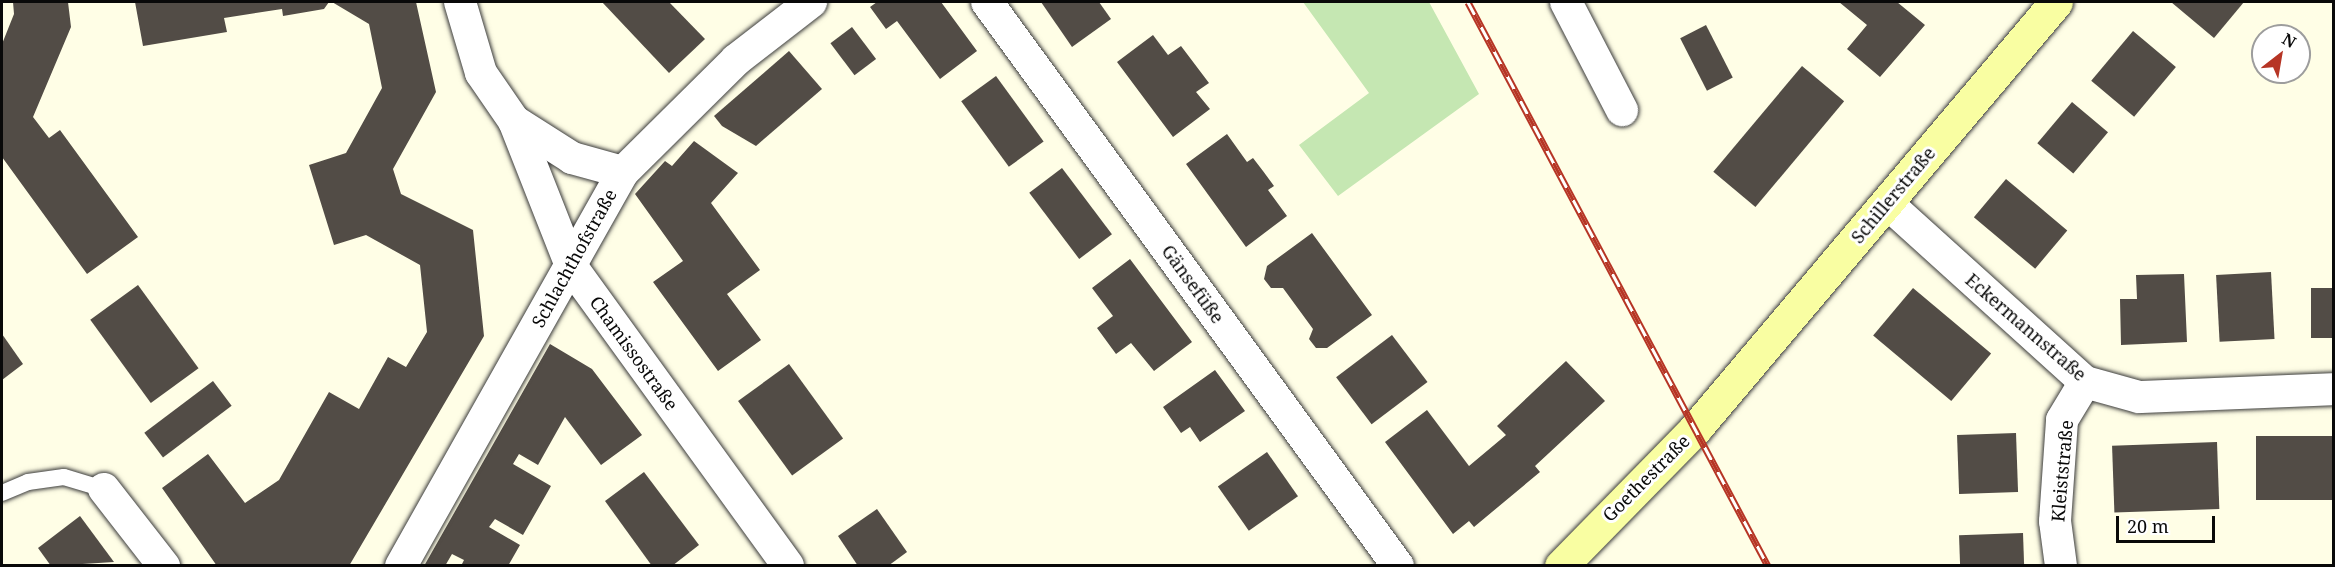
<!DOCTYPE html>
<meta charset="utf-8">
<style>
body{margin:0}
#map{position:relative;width:2335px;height:567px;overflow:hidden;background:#fffee6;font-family:"Noto Serif",serif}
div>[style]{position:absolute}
.green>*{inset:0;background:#c5e7b2}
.building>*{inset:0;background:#524c46;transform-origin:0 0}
.roads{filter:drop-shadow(0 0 2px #3c3c3c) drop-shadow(0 0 2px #3c3c3c)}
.lane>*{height:16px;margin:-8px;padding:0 8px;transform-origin:8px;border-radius:8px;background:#fff}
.street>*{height:32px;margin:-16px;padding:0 16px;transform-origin:16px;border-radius:16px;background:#fff}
.secondary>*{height:33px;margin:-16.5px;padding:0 16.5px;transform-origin:16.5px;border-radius:16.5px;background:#f9fea2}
.rail>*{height:7px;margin-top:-3.5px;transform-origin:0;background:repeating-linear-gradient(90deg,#fff 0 14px,#b63525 0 28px);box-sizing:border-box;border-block:2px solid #b63525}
span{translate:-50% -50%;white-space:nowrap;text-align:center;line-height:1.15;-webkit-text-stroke:6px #fff;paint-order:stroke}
.street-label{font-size:18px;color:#090909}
.frame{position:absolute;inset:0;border:3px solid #090909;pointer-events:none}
.north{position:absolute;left:2251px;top:24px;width:60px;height:60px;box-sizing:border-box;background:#fff;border:2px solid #9d9d9d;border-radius:50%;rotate:31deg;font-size:16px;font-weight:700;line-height:24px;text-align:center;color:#090909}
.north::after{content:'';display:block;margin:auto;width:21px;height:27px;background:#b63525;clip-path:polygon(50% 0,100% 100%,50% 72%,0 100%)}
.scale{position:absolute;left:2116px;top:516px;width:99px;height:27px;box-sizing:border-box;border:3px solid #090909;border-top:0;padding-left:8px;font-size:18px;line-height:21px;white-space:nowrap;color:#090909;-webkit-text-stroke:4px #fff;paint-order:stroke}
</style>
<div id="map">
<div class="green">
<i style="clip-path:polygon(1303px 2px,1429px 2px,1479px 94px,1338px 196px,1299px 145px,1369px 93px)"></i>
</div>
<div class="building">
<i style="clip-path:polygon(13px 2px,68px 2px,71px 27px,33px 117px,49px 138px,60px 130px,138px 237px,87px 274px,2px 157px,2px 44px,14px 14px)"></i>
<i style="clip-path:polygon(135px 2px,329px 2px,324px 9px,283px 16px,282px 9px,224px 18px,227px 32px,143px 46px)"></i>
<i style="clip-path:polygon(332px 2px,416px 2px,436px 92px,393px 169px,401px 194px,473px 230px,484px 336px,349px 566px,217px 566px,162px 488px,208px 454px,245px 503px,279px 480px,329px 392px,359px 409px,388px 357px,406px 367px,427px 332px,420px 265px,366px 235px,334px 245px,309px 165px,346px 153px,382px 88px,369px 24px)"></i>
<i style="clip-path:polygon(602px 2px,669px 2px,705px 39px,669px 73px)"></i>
<i style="clip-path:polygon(877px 2px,941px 2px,977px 51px,940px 79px,897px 21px,886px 29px,870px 7px)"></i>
<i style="clip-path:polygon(1041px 2px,1099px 2px,1111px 19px,1072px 47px)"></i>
<i style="clip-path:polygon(1839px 2px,1897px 2px,1925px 25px,1880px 77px,1847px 49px,1867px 25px)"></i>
<i style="clip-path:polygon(2171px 2px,2244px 2px,2214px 38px)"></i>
<i style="left:1706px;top:25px;width:59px;height:29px;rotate:63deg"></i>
<i style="left:852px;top:27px;width:40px;height:27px;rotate:53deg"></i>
<i style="left:2133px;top:31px;width:56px;height:65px;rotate:40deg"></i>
<i style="clip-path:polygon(1153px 35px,1168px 55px,1181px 46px,1209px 83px,1196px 92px,1210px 109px,1173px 137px,1117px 62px)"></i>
<i style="clip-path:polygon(789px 51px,822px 89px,756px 146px,722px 126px,714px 116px)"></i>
<i style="left:1802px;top:66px;width:55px;height:138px;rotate:40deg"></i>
<i style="left:996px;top:76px;width:81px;height:43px;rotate:54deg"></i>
<i style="left:2072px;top:102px;width:47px;height:54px;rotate:40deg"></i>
<i style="clip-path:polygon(1227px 134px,1247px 162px,1253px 158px,1263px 171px,1274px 186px,1268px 190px,1287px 216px,1246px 247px,1186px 164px)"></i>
<i style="clip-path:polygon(694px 141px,738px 173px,711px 203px,760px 270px,727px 294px,761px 340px,718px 371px,653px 282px,683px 261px,635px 194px,665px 161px,672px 166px)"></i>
<i style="left:1062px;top:168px;width:83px;height:41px;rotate:53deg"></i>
<i style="left:2006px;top:179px;width:80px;height:50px;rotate:40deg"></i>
<i style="clip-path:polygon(1312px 233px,1372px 315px,1327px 348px,1316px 348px,1309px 339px,1313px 329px,1283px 288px,1271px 288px,1264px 279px,1267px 266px)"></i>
<i style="clip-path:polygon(1130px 259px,1192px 342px,1154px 371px,1131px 343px,1116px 354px,1097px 328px,1113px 316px,1092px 288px)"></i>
<i style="left:2271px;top:272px;width:67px;height:55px;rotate:87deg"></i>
<i style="clip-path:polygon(2184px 274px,2187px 342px,2121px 345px,2120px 299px,2137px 299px,2136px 275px)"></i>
<i style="left:138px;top:285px;width:103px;height:59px;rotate:54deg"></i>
<i style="left:1913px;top:288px;width:102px;height:62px;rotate:40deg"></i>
<i style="left:2311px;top:288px;width:23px;height:50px"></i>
<i style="clip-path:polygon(2px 334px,23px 364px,2px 380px)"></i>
<i style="left:1392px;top:335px;width:59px;height:70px;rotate:53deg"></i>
<i style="clip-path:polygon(550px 344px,592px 369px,642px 435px,601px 465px,565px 417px,538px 465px,519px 454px,513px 464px,551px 486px,523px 535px,495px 519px,489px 527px,520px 545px,508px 566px,461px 566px,464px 560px,452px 554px,445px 566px,424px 566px)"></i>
<i style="clip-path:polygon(1566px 361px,1605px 401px,1535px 466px,1540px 472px,1474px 527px,1469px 521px,1453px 534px,1385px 442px,1427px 410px,1469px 466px,1506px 435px,1497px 426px)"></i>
<i style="left:789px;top:364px;width:92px;height:63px;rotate:54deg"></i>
<i style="clip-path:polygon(1215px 370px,1245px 411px,1200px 442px,1190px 427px,1181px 433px,1163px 407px)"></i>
<i style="left:213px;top:381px;width:31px;height:86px;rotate:53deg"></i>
<i style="left:2016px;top:433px;width:59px;height:59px;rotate:88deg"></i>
<i style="left:2334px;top:436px;width:64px;height:78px;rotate:90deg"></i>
<i style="left:2217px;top:442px;width:67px;height:105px;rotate:88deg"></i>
<i style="left:1267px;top:452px;width:54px;height:60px;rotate:55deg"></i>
<i style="clip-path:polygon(644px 472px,699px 545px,672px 566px,652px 566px,605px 501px)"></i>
<i style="clip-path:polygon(877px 509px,907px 552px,888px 566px,858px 566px,838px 536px)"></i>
<i style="clip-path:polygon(80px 516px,114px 562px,51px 566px,38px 548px)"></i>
<i style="left:2023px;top:533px;width:33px;height:64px;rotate:88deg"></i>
</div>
<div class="roads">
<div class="lane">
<i style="left:2px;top:493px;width:28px;rotate:-23deg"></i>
<i style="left:28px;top:482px;width:36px;rotate:-8deg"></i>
<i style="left:64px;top:477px;width:42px;rotate:16.7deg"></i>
</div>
<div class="street">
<i style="left:460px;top:2px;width:74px;rotate:73.5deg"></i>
<i style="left:481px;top:73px;width:58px;rotate:55.5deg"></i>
<i style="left:514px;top:121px;width:156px;rotate:68.5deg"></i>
<i style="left:571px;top:266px;width:370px;rotate:54.1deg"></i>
<i style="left:987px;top:2px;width:698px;rotate:53.92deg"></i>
<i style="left:1566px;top:2px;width:122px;rotate:62.6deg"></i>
<i style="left:514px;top:121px;width:69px;rotate:32.5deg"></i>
<i style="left:572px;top:158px;width:53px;rotate:15.4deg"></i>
<i style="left:1887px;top:203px;width:267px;rotate:42.1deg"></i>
<i style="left:2085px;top:382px;width:56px;rotate:15.5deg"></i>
<i style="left:2139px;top:397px;width:195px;rotate:-2.3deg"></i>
<i style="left:104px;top:489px;width:98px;rotate:52.1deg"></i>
<i style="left:401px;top:566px;width:452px;rotate:-60.6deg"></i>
<i style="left:623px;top:172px;width:159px;rotate:-44.7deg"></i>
<i style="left:736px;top:60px;width:95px;rotate:-37.7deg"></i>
<i style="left:2061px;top:566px;width:45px;rotate:-97.6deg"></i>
<i style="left:2055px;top:521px;width:101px;rotate:-86deg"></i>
<i style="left:2062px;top:420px;width:44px;rotate:-58.8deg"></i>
</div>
<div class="secondary">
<i style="left:1561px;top:566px;width:192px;rotate:-45.6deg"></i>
<i style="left:1695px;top:429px;width:559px;rotate:-49.79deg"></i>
</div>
</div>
<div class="rail">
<i style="left:1468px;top:2px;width:639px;rotate:61.99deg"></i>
</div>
<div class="street-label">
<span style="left:1893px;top:195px;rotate:-50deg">Schillerstraße</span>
<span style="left:574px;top:258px;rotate:-61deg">Schlachthofstraße</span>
<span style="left:1193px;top:284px;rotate:54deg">Gänsefüße</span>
<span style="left:2026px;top:327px;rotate:41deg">Eckermannstraße</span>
<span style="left:634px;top:353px;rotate:54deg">Chamissostraße</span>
<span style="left:2062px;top:471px;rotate:-85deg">Kleiststraße</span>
<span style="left:1646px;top:478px;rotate:-45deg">Goethestraße</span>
</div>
<div class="frame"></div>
<div class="north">N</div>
<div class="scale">20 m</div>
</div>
